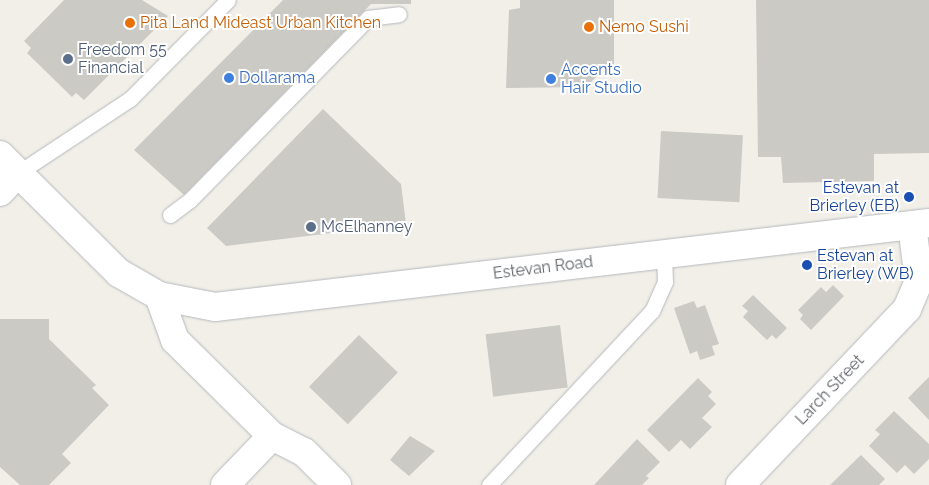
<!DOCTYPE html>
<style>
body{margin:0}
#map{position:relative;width:929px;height:485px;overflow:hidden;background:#f1efe8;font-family:Raleway,sans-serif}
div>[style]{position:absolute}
.building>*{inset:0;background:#cccac5;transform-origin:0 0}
.roads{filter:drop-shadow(0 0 1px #b5b8bc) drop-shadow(0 0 1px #b5b8bc)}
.lane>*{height:15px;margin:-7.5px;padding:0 7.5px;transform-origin:7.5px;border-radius:7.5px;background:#fff}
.street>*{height:28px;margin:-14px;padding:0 14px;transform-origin:14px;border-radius:14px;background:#fff}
.secondary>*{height:28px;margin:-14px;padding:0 14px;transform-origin:14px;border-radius:14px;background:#fff}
.dots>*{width:14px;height:14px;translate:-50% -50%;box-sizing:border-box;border:2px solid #fff;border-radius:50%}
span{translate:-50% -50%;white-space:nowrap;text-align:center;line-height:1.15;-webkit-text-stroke:4px #fff;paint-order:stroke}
.food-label{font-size:16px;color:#c56008}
.left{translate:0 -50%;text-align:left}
.service-label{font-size:16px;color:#4e5e75}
.shop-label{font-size:16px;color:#366cbe}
.transit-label{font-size:16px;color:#164399}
.right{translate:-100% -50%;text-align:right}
.street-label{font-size:16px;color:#5f6368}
</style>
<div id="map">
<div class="building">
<i style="clip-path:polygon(64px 0,142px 0,168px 16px,84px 100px,76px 93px,72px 97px,27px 53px,31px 48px,24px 41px)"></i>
<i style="clip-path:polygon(283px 0,411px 0,411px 4px,371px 4px,184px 195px,134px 150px)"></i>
<i style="clip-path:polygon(520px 0,614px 0,614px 67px,606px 67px,586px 87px,506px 88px,509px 10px,520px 8px)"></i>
<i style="clip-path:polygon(756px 0,929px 0,929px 153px,874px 154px,874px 181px,783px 183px,781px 157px,758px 157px)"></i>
<i style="clip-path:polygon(323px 109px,401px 184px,406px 224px,226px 246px,207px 228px)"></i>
<i style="left:661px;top:131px;width:82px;height:67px;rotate:3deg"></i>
<i style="clip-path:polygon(833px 285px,844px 296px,811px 330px,800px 319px,803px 315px,798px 310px,821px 287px,826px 292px)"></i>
<i style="clip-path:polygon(753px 295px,787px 328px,776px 339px,772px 335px,767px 340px,743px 317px,748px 311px,742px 306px)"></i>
<i style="clip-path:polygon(694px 301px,697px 308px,705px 305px,719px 344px,712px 346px,715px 355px,700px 360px,697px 351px,690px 354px,674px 308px)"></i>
<i style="clip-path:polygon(0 319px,49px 319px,49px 339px,96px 385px,92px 388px,109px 405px,62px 454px,71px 463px,49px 485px,20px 485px,0 467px)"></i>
<i style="left:560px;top:325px;width:63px;height:75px;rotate:83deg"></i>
<i style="left:359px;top:335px;width:54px;height:72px;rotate:44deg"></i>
<i style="clip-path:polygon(929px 377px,929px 420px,908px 398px)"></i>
<i style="clip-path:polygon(698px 378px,712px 392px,708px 396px,716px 404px,702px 418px,712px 427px,690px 449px,681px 440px,669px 452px,647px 430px)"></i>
<i style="clip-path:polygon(894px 411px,929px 444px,929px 459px,914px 474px,905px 465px,897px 473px,869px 446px,880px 434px,875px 430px)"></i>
<i style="clip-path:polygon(410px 436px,435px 451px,409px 476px,390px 460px)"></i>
<i style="clip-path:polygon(637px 439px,660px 462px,646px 476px,649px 478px,642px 485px,594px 485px)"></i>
<i style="clip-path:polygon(861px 455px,885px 479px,879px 485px,830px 485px)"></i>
</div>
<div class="roads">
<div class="lane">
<i style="left:18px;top:173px;width:134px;rotate:-33.5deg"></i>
<i style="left:130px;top:99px;width:139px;rotate:-45.3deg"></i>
<i style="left:170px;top:215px;width:25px;rotate:-37deg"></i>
<i style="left:190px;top:200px;width:255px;rotate:-45.6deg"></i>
<i style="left:368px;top:18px;width:31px;rotate:-7deg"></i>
<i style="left:489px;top:485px;width:238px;rotate:-46.9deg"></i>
<i style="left:652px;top:311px;width:32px;rotate:-66deg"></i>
<i style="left:665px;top:282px;width:28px;rotate:-92deg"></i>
</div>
<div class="street">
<i style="left:0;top:192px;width:26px;rotate:-47deg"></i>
<i style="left:159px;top:296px;width:47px;rotate:70deg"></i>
<i style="left:175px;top:340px;width:136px;rotate:44.7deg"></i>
<i style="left:272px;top:436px;width:36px;rotate:27deg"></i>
<i style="left:304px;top:452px;width:47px;rotate:45deg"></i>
<i style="left:225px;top:485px;width:68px;rotate:-46.2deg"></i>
<i style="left:740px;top:485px;width:243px;rotate:-46.5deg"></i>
<i style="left:907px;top:309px;width:30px;rotate:-67deg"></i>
<i style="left:919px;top:281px;width:56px;rotate:-97.1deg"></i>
</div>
<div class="secondary">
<i style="left:0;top:155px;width:168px;rotate:44.8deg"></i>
<i style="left:119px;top:273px;width:46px;rotate:29.9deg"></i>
<i style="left:159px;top:296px;width:57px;rotate:11.1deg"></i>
<i style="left:215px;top:307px;width:719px;rotate:-6.71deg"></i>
</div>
</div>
<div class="dots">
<i style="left:130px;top:23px;background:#e8710a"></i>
<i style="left:589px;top:27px;background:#e8710a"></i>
<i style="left:68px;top:59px;background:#5c6f8a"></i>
<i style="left:229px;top:78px;background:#3f7fe0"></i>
<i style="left:551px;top:79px;background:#3f7fe0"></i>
<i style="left:909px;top:197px;background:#1a4fb4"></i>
<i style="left:311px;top:227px;background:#5c6f8a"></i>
<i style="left:807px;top:265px;background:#1a4fb4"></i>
</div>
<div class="food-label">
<span class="left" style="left:140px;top:23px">Pita Land Mideast Urban Kitchen</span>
<span class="left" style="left:599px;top:27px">Nemo Sushi</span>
</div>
<div class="service-label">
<span class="left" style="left:78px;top:59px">Freedom 55<br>Financial</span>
<span class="left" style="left:321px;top:227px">McElhanney</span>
</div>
<div class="shop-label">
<span class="left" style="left:561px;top:79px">Accents<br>Hair Studio</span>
<span class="left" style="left:239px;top:78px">Dollarama</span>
</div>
<div class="transit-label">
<span class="right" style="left:899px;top:197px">Estevan at<br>Brierley (EB)</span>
<span class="left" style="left:817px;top:265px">Estevan at<br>Brierley (WB)</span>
</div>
<div class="street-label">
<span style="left:543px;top:268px;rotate:-7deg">Estevan Road</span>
<span style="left:830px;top:390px;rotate:-46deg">Larch Street</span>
</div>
</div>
